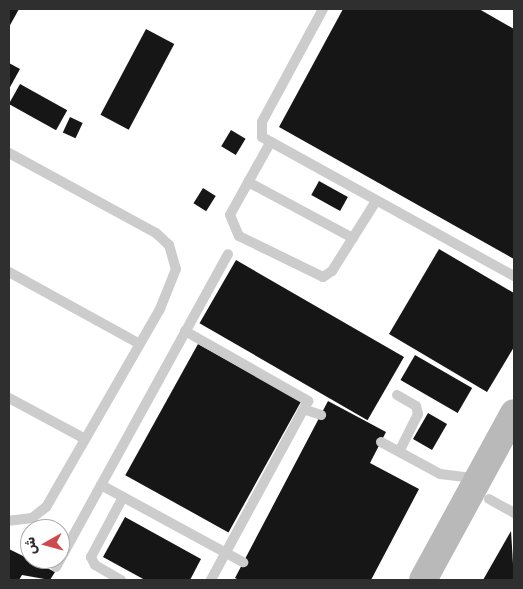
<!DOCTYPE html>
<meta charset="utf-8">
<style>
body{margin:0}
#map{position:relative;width:523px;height:589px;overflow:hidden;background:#fff;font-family:Rubik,Cairo,sans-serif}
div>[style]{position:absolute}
.building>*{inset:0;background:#161616;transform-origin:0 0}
.lane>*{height:10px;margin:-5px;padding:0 5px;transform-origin:5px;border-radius:5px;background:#ccc}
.secondary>*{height:28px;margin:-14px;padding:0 14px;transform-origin:14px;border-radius:14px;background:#b9b9b9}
span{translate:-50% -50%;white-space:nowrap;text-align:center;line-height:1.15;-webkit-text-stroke:5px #fff;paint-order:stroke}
.frame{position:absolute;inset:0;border:10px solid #2f2f2f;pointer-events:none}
.north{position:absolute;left:20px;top:519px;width:50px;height:50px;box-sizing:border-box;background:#fff;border:1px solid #acacac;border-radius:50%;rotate:263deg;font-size:14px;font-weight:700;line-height:20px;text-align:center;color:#2f2f2f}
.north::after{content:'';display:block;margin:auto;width:18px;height:22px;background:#cf484c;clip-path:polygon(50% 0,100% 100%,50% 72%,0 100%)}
</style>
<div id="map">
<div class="building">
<i style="clip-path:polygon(9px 9px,19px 9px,9px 27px)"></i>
<i style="clip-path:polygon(343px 9px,479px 9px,514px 29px,514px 259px,279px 127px)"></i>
<i style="left:146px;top:29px;width:32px;height:97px;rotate:28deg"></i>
<i style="clip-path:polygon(9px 63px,20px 69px,9px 89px)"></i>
<i style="left:20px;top:84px;width:54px;height:23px;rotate:29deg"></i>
<i style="left:70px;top:117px;width:14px;height:17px;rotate:25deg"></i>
<i style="left:231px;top:130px;width:17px;height:19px;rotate:31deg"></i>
<i style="left:319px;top:181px;width:33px;height:16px;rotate:29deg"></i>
<i style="left:203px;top:188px;width:15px;height:18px;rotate:32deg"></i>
<i style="clip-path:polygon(439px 249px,514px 293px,514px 347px,487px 392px,389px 334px)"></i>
<i style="left:236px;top:260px;width:194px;height:73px;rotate:30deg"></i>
<i style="left:198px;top:344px;width:118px;height:150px;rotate:29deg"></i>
<i style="left:415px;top:355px;width:66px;height:29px;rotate:30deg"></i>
<i style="clip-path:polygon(328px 401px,386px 432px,370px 463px,419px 489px,371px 580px,239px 580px,235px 578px)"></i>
<i style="left:428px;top:413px;width:22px;height:30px;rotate:30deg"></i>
<i style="clip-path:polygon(125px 517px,201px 559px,190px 580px,145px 580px,103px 557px)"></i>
<i style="clip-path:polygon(511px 531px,514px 580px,483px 580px)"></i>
<i style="clip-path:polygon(9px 549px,55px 572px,50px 580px,22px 575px,19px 580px,9px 580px)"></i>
</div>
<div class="lane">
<i style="left:323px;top:9px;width:128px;rotate:118.4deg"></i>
<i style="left:262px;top:122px;width:15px;rotate:90deg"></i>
<i style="left:262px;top:137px;width:288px;rotate:28.9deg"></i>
<i style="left:270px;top:143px;width:82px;rotate:119.1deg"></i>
<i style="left:230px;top:215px;width:23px;rotate:67deg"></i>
<i style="left:239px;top:236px;width:93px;rotate:26deg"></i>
<i style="left:323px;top:277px;width:11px;rotate:-34deg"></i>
<i style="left:332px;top:271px;width:83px;rotate:-57.8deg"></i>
<i style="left:9px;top:153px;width:167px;rotate:28.6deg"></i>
<i style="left:156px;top:233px;width:18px;rotate:43deg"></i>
<i style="left:169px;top:245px;width:25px;rotate:74deg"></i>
<i style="left:176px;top:269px;width:43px;rotate:111.8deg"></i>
<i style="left:160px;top:309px;width:228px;rotate:119.9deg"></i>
<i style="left:46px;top:507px;width:18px;rotate:142deg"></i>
<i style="left:32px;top:518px;width:23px;rotate:173deg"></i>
<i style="left:248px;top:182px;width:119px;rotate:28.1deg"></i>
<i style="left:9px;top:272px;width:149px;rotate:28.8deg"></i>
<i style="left:185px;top:331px;width:142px;rotate:29.6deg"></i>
<i style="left:308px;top:401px;width:204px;rotate:118.5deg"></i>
<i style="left:397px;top:395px;width:22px;rotate:30deg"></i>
<i style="left:416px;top:406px;width:8px;rotate:76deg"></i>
<i style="left:418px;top:414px;width:42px;rotate:116.6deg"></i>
<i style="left:9px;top:398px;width:86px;rotate:28.3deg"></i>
<i style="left:306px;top:410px;width:16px;rotate:18deg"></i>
<i style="left:381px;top:442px;width:67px;rotate:28.5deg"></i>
<i style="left:440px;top:474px;width:34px;rotate:7deg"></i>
<i style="left:101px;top:485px;width:162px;rotate:28.5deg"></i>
<i style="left:489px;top:499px;width:29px;rotate:29deg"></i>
<i style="left:56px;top:567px;width:357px;rotate:-61.2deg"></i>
<i style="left:121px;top:580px;width:30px;rotate:-150deg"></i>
<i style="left:95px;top:565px;width:9px;rotate:-117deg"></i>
<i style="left:91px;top:557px;width:68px;rotate:-61.9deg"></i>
</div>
<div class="secondary">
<i style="left:423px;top:580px;width:190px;rotate:-61.4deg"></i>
</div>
<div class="frame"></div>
<div class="north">ش</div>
</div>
